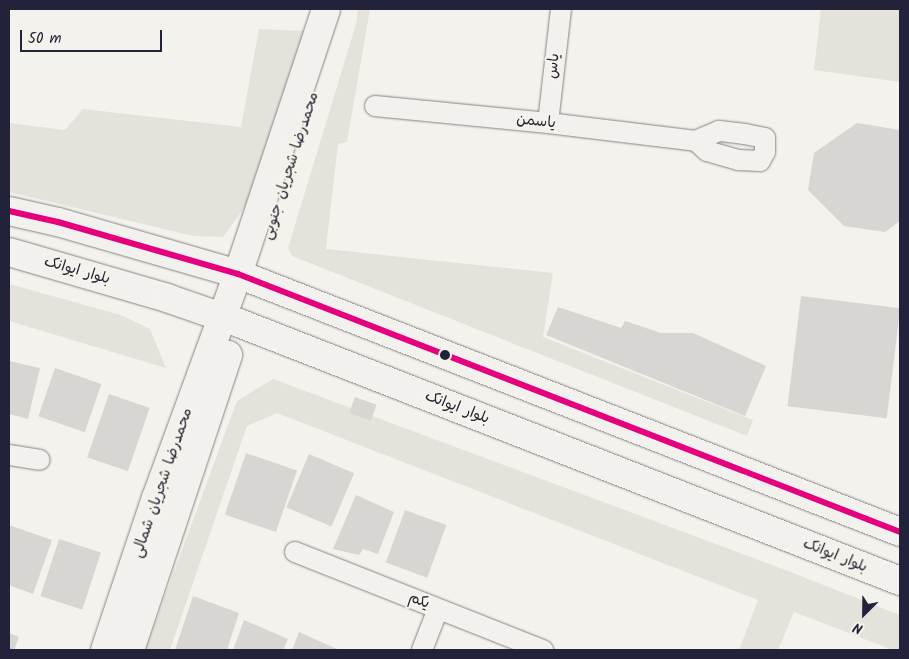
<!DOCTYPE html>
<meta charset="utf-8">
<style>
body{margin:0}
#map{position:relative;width:909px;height:659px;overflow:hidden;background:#f4f2ec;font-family:Kalam,"Playpen Sans Arabic",sans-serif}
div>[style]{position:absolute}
.built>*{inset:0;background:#e5e2dc}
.building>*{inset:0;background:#d7d6d3;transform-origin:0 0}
.roads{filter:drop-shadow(0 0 1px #858486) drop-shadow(0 0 1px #858486)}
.street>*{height:20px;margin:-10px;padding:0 10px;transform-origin:10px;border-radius:10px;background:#f2f1ed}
.secondary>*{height:28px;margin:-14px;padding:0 14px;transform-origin:14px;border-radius:14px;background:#f2f1ed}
.bus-1>*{height:6px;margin:-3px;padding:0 3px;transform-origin:3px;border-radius:3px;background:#e5007d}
.dots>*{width:14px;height:14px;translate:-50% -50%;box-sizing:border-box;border:2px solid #f7f3e8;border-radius:50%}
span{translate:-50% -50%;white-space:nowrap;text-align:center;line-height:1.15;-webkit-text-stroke:4px #f7f3e8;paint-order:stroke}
.street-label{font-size:15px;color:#22223b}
.frame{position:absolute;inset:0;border:10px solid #22223b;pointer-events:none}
.north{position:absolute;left:839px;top:589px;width:50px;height:50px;-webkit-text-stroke:4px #f7f3e8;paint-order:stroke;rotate:203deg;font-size:14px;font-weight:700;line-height:20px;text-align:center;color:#22223b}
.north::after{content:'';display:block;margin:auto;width:18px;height:22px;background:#22223b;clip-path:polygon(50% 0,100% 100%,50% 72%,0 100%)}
.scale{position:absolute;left:20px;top:30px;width:142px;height:22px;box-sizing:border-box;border:2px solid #22223b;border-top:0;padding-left:6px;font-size:15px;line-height:18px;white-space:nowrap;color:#22223b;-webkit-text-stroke:4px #f7f3e8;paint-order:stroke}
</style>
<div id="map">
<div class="built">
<i style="clip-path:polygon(358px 9px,370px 9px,347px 142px,338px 144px,326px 249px,553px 273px,543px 337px,753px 420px,747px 436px,292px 256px,288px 248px,356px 24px)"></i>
<i style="clip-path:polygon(821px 9px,900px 9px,900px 82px,814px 70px)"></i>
<i style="clip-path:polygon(259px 29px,305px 31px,250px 200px,223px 237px,193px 236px,9px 192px,9px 123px,65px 130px,83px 109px,241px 127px)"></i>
<i style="clip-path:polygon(9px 284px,121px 315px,150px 329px,166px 368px,9px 321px)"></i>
<i style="clip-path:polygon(273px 379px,775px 566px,900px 615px,900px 650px,893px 650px,794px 612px,778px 650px,739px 650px,758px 600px,277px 413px,247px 426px,170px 650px,145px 650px,237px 401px)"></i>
</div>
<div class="building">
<i style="clip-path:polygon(857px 123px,900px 130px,900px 221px,885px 232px,844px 226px,808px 190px,814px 153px)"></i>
<i style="left:801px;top:296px;width:100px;height:111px;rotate:7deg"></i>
<i style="clip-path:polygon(558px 307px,621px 328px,625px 321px,661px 333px,693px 333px,766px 366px,745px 416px,546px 335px)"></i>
<i style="clip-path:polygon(9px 361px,40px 368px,28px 419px,9px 414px)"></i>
<i style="left:55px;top:368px;width:49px;height:51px;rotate:19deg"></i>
<i style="left:109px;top:394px;width:43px;height:67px;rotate:19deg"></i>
<i style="left:355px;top:397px;width:23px;height:17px;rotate:20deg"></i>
<i style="left:246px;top:453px;width:54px;height:65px;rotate:19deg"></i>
<i style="left:309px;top:454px;width:49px;height:58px;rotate:23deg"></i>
<i style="clip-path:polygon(356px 495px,394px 512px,378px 554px,363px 549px,359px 555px,333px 549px)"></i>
<i style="left:405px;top:510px;width:44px;height:56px;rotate:20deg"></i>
<i style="clip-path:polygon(9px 525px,52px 540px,33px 594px,9px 585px)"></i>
<i style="left:59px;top:539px;width:44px;height:60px;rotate:18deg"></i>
<i style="clip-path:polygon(193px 596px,239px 613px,227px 650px,175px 650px)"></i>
<i style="clip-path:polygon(244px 620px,288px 639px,283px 650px,233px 650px)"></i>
<i style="clip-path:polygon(299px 632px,339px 650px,292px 650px)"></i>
<i style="clip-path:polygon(9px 633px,19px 637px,14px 650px,9px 650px)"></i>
</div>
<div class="roads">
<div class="street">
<i style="left:375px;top:106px;width:174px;rotate:5.6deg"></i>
<i style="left:548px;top:123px;width:149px;rotate:6.9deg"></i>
<i style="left:696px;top:141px;width:15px;rotate:42deg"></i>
<i style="left:707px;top:151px;width:33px;rotate:16deg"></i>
<i style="left:739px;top:160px;width:21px;rotate:3deg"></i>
<i style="left:760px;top:161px;width:10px;rotate:-61deg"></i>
<i style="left:765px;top:152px;width:14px;rotate:-90deg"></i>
<i style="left:765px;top:138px;width:20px;rotate:-169deg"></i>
<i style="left:745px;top:134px;width:26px;rotate:-173deg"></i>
<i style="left:719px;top:131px;width:25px;rotate:157deg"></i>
<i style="left:548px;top:123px;width:115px;rotate:-83.5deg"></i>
<i style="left:9px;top:455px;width:31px;rotate:9deg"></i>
<i style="left:295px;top:552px;width:267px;rotate:21.6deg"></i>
<i style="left:422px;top:650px;width:44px;rotate:-68.7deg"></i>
</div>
<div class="secondary">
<i style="left:9px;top:211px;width:50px;rotate:12.7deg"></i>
<i style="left:58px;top:222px;width:187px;rotate:16.1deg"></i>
<i style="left:238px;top:274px;width:710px;rotate:21.29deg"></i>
<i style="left:9px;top:252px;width:165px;rotate:16.2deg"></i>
<i style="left:167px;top:298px;width:76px;rotate:19.1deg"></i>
<i style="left:239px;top:323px;width:710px;rotate:21.32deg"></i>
<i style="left:105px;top:650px;width:160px;rotate:-71.5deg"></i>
<i style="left:156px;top:498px;width:239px;rotate:-69.9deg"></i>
<i style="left:238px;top:274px;width:279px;rotate:-71.6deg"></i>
<i style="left:130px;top:650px;width:311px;rotate:-71.6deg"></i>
</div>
</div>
<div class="bus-1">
<i style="left:9px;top:211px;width:50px;rotate:12.7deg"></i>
<i style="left:58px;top:222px;width:187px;rotate:16.1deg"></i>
<i style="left:238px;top:274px;width:710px;rotate:21.29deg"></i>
</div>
<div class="dots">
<i style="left:445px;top:355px;background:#22223b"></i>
</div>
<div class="street-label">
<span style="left:554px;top:66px;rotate:-84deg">یاس</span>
<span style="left:536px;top:122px;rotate:6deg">یاسمن</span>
<span style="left:291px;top:166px;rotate:-72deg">محمدرضا شجریان جنوبی</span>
<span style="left:77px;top:271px;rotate:16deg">بلوار ایوانک</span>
<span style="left:457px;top:408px;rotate:21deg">بلوار ایوانک</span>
<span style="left:163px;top:483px;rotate:-71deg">محمدرضا شجریان شمالی</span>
<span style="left:835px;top:556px;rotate:22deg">بلوار ایوانک</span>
<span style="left:419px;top:601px;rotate:22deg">یکم</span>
</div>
<div class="frame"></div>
<div class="north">N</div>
<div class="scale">50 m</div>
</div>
